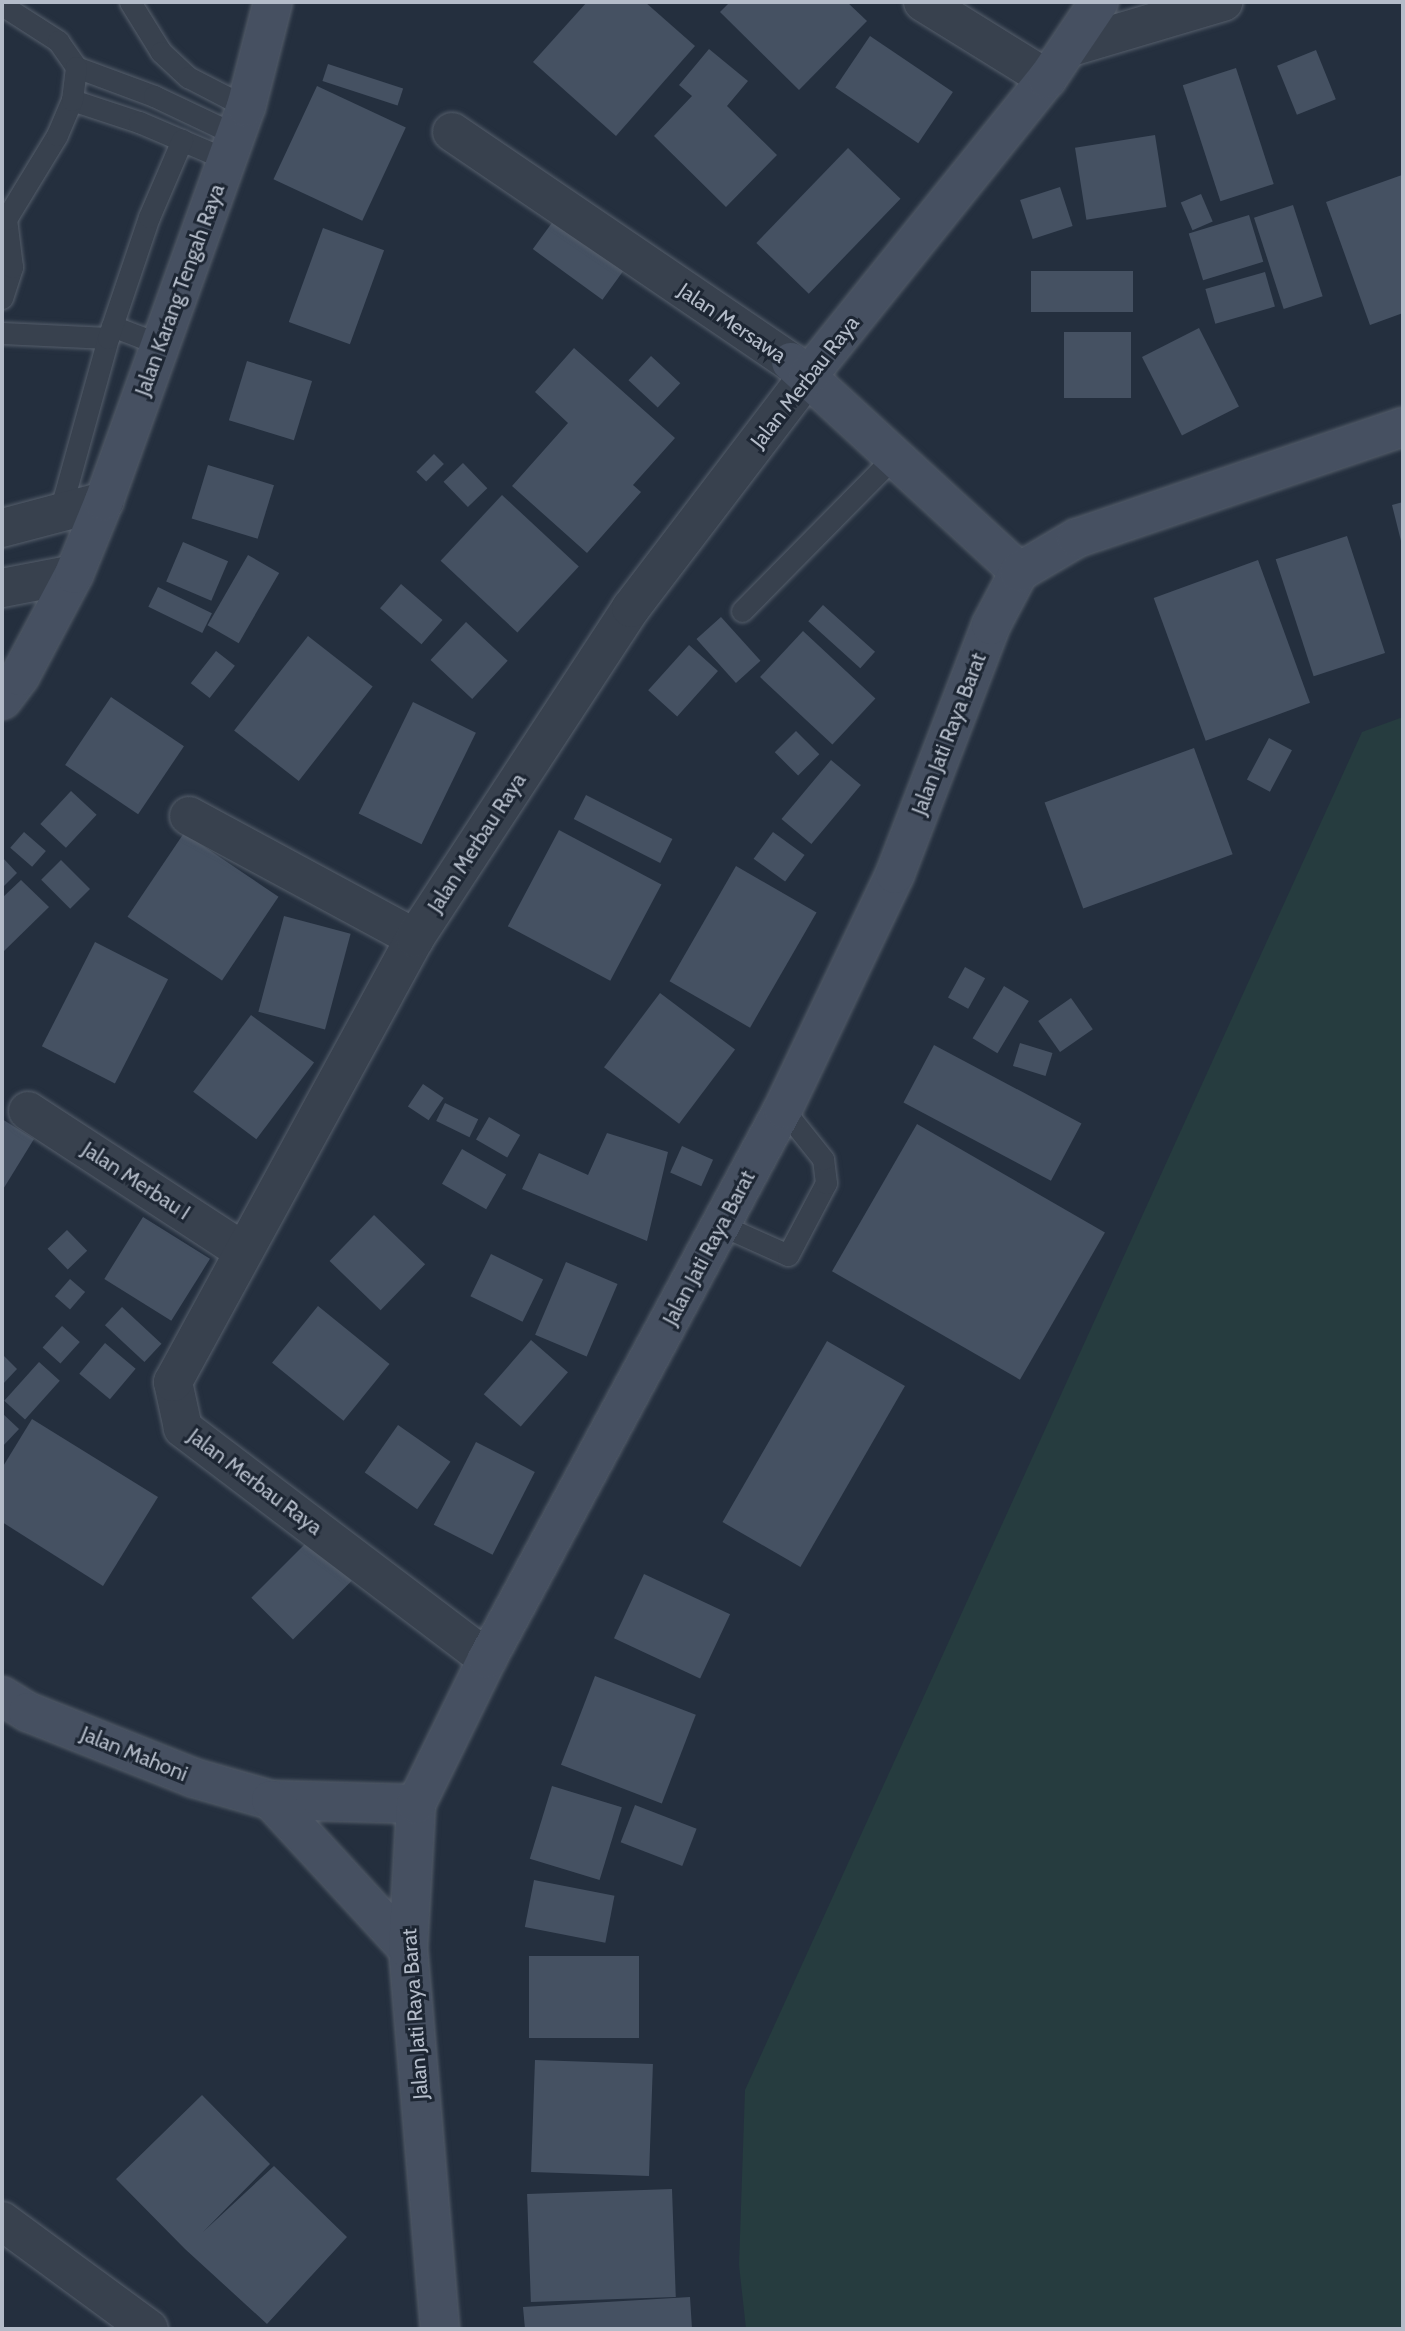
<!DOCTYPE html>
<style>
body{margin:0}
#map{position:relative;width:1405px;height:2331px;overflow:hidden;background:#242f3e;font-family:Cabin,sans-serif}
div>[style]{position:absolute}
.green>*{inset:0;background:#263c3f}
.building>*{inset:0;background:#455162;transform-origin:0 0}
.roads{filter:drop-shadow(0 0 2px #565f6c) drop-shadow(0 0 2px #565f6c)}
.lane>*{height:21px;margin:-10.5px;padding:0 10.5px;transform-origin:10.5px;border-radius:10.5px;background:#38414e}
.street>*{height:38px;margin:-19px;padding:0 19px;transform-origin:19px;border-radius:19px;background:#38414e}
.secondary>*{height:38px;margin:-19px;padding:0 19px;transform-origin:19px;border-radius:19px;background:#465061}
span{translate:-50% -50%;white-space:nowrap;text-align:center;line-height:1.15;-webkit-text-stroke:6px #1d2633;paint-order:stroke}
.street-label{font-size:21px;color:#b4bcc9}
.frame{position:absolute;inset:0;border:4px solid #b4bcc9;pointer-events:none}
</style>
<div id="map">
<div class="green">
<i style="clip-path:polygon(1403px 717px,1403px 2329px,746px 2329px,739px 2265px,745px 2090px,1362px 732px)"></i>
</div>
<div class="building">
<i style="clip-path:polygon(587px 2px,645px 2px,695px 46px,616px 136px,533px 62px)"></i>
<i style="clip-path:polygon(730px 2px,847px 2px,867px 21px,799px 90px,720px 12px)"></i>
<i style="left:870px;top:36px;width:100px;height:62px;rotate:34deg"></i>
<i style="clip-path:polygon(709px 49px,748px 81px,727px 106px,777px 155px,726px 207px,654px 136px,692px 96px,679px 85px)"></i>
<i style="left:1316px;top:50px;width:53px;height:42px;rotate:68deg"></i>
<i style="left:328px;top:64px;width:79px;height:18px;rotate:18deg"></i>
<i style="left:1236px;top:68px;width:122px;height:56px;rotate:72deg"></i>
<i style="left:317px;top:86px;width:98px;height:103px;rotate:25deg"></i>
<i style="left:1155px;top:135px;width:73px;height:81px;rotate:81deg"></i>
<i style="left:848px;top:148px;width:73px;height:132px;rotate:44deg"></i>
<i style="clip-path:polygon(1402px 175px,1403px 313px,1370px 325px,1326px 202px)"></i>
<i style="left:1060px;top:187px;width:41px;height:42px;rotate:72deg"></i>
<i style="left:1201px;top:194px;width:30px;height:22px;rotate:67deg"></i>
<i style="left:1293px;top:205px;width:96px;height:41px;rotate:72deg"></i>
<i style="left:1249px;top:215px;width:49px;height:63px;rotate:73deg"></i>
<i style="left:554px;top:220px;width:86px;height:36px;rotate:36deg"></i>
<i style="left:323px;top:228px;width:65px;height:100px;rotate:20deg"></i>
<i style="left:1031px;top:271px;width:102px;height:41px"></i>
<i style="left:1265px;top:272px;width:36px;height:62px;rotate:74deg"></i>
<i style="left:1199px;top:328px;width:88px;height:64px;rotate:63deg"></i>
<i style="left:1064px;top:332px;width:67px;height:66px"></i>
<i style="clip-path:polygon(574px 348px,675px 438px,633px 485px,641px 492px,587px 553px,512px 486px,568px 423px,535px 392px)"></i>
<i style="left:651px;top:356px;width:40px;height:33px;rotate:43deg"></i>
<i style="left:247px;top:361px;width:68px;height:62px;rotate:17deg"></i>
<i style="left:434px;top:454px;width:14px;height:25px;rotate:45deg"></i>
<i style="left:463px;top:463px;width:35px;height:27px;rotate:46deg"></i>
<i style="left:208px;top:465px;width:69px;height:56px;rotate:17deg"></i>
<i style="left:502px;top:495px;width:105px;height:90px;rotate:43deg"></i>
<i style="clip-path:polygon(1403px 502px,1403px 545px,1402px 545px,1392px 505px)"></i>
<i style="left:1347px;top:536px;width:123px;height:75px;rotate:72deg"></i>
<i style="left:183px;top:542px;width:49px;height:43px;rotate:23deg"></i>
<i style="left:248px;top:555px;width:36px;height:81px;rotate:30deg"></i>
<i style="left:1258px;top:560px;width:152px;height:111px;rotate:70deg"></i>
<i style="left:401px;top:584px;width:55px;height:32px;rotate:41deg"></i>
<i style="left:158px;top:587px;width:60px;height:22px;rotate:26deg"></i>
<i style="left:823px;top:605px;width:70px;height:22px;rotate:42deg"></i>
<i style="left:721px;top:617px;width:59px;height:33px;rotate:48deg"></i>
<i style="left:466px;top:622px;width:57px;height:52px;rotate:43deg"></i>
<i style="left:803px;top:631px;width:99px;height:63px;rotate:43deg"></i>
<i style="left:308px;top:636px;width:82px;height:120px;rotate:38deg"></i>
<i style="left:689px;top:645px;width:39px;height:61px;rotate:42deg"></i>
<i style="left:216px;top:651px;width:24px;height:41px;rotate:38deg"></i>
<i style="left:111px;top:697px;width:88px;height:82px;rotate:34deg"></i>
<i style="left:413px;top:702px;width:70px;height:124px;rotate:26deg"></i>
<i style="left:796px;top:731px;width:33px;height:30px;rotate:45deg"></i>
<i style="left:1269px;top:738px;width:26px;height:47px;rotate:28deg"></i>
<i style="left:1194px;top:748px;width:113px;height:159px;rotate:70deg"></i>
<i style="left:831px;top:760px;width:39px;height:77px;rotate:40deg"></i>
<i style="left:71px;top:791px;width:35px;height:45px;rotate:43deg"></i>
<i style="left:586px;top:795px;width:97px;height:27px;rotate:27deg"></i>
<i style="left:559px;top:830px;width:116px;height:109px;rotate:28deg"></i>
<i style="left:24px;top:832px;width:29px;height:21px;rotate:41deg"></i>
<i style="left:773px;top:832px;width:39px;height:33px;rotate:36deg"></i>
<i style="left:184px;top:833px;width:114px;height:101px;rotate:34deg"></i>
<i style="clip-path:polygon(2px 857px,17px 873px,2px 888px)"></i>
<i style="left:61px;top:860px;width:41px;height:28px;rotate:45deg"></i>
<i style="left:736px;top:866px;width:93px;height:133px;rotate:30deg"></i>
<i style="clip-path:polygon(21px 880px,49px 907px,2px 953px,2px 898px)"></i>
<i style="left:284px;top:916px;width:69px;height:99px;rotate:15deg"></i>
<i style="left:95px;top:942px;width:82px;height:117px;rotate:27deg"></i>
<i style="left:965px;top:967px;width:23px;height:35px;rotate:29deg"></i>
<i style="left:1004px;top:986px;width:29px;height:61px;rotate:31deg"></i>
<i style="left:660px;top:993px;width:94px;height:93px;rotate:37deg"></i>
<i style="left:1071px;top:998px;width:38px;height:40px;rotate:55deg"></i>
<i style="left:251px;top:1015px;width:79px;height:96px;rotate:37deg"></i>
<i style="left:1020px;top:1043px;width:34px;height:24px;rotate:17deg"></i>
<i style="left:934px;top:1045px;width:167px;height:65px;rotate:28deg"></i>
<i style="left:423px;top:1084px;width:25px;height:27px;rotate:34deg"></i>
<i style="left:445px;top:1103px;width:37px;height:20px;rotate:26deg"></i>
<i style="left:489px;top:1117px;width:36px;height:26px;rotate:30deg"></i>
<i style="clip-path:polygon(2px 1119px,34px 1139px,2px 1191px)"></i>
<i style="left:917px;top:1124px;width:217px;height:170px;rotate:30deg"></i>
<i style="clip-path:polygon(607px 1133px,668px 1152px,647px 1241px,522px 1189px,539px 1153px,588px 1175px)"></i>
<i style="left:682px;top:1146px;width:34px;height:29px;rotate:24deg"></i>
<i style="left:462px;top:1149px;width:51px;height:40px;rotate:30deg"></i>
<i style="left:374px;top:1215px;width:71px;height:64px;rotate:44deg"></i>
<i style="left:143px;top:1217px;width:79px;height:73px;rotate:32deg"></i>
<i style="left:67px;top:1230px;width:29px;height:27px;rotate:46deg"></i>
<i style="left:491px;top:1254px;width:58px;height:47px;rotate:26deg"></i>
<i style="left:566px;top:1262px;width:56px;height:79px;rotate:23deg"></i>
<i style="left:70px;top:1279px;width:20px;height:23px;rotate:41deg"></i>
<i style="left:318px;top:1306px;width:92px;height:73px;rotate:39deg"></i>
<i style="left:122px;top:1307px;width:54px;height:25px;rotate:43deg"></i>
<i style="left:62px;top:1326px;width:24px;height:29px;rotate:42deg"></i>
<i style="left:531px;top:1340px;width:49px;height:72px;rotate:41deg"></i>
<i style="left:827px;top:1341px;width:90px;height:209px;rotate:30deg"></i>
<i style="left:105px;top:1343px;width:40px;height:40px;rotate:40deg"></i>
<i style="clip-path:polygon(2px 1354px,17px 1369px,2px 1385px)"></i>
<i style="left:39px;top:1362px;width:28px;height:52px;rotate:42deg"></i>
<i style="clip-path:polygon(2px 1413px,19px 1429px,2px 1447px)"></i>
<i style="clip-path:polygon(32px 1419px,158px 1497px,103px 1586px,2px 1522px,2px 1468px)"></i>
<i style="left:398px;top:1425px;width:64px;height:58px;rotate:35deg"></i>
<i style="left:476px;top:1442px;width:66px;height:93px;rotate:27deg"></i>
<i style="left:310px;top:1539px;width:59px;height:83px;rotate:45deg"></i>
<i style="left:644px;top:1574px;width:95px;height:71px;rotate:25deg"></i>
<i style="left:595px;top:1676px;width:108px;height:95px;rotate:21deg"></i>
<i style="left:552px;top:1786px;width:73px;height:76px;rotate:17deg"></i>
<i style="left:635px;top:1805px;width:66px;height:40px;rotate:21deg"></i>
<i style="left:534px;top:1880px;width:82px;height:48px;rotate:11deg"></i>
<i style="left:529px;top:1956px;width:110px;height:82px"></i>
<i style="left:535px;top:2060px;width:118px;height:112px;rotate:2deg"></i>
<i style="clip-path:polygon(202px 2095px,270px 2164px,203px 2232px,274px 2166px,347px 2237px,267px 2324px,185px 2249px,116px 2179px)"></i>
<i style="left:672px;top:2189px;width:108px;height:145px;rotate:88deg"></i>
<i style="clip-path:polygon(690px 2297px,692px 2329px,525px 2329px,523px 2307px)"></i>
</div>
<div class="roads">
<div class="lane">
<i style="left:130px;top:2px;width:59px;rotate:58.2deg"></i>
<i style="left:161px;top:52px;width:37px;rotate:43deg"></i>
<i style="left:188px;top:77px;width:65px;rotate:27.3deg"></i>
<i style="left:2px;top:5px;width:67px;rotate:32.7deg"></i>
<i style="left:58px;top:41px;width:32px;rotate:55deg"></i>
<i style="left:76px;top:67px;width:83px;rotate:20.4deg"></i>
<i style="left:154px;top:96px;width:91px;rotate:25.4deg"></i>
<i style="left:72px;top:100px;width:71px;rotate:18.2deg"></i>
<i style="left:139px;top:122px;width:97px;rotate:23.1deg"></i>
<i style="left:2px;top:298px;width:33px;rotate:-72deg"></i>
<i style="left:12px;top:267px;width:48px;rotate:-97.1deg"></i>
<i style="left:6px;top:219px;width:98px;rotate:-58.7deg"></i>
<i style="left:57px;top:135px;width:38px;rotate:-67deg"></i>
<i style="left:72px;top:100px;width:33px;rotate:-83deg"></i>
<i style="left:112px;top:326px;width:50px;rotate:21deg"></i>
<i style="left:2px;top:333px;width:106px;rotate:2.7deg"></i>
<i style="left:59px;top:515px;width:184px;rotate:-74.5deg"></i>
<i style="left:108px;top:338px;width:128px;rotate:-71.3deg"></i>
<i style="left:149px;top:217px;width:84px;rotate:-66.8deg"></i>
<i style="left:742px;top:611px;width:216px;rotate:-45.4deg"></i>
<i style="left:721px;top:1225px;width:73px;rotate:24.1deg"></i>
<i style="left:788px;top:1255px;width:81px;rotate:-62.2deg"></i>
<i style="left:826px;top:1183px;width:24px;rotate:-97deg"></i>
<i style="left:823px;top:1159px;width:64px;rotate:-128.7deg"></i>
</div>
<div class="street">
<i style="left:923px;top:2px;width:146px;rotate:31.8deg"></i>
<i style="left:1071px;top:47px;width:159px;rotate:-16.5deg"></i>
<i style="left:452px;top:132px;width:410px;rotate:34.2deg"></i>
<i style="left:2px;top:528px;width:106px;rotate:-14.8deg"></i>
<i style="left:2px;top:588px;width:73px;rotate:-11deg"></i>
<i style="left:189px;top:816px;width:257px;rotate:28.4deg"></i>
<i style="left:28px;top:1111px;width:257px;rotate:33.1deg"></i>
<i style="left:487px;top:1659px;width:382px;rotate:-142.8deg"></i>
<i style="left:183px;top:1428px;width:47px;rotate:-102.3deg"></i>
<i style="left:173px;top:1382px;width:506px;rotate:-61.41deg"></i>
<i style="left:415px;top:938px;width:394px;rotate:-56.8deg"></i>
<i style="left:631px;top:608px;width:290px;rotate:-52.7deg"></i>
<i style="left:2px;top:2221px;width:182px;rotate:36.3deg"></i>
</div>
<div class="secondary">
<i style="left:791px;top:362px;width:310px;rotate:42.6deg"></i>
<i style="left:807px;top:377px;width:383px;rotate:-51.2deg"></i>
<i style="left:1047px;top:79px;width:93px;rotate:-56deg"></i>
<i style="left:2px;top:700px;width:30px;rotate:-53deg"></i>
<i style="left:20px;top:676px;width:115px;rotate:-62.1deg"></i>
<i style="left:74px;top:574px;width:79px;rotate:-67.7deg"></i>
<i style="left:104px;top:501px;width:419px;rotate:-70.2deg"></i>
<i style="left:246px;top:107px;width:108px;rotate:-75.6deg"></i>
<i style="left:2px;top:1696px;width:31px;rotate:32deg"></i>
<i style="left:28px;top:1712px;width:179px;rotate:21.7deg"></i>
<i style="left:194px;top:1778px;width:80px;rotate:15.9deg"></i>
<i style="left:271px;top:1800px;width:145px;rotate:1.6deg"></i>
<i style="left:271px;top:1800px;width:202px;rotate:47.4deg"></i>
<i style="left:440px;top:2329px;width:381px;rotate:-94.8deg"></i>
<i style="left:408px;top:1949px;width:145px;rotate:-86.8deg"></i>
<i style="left:416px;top:1804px;width:161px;rotate:-63.9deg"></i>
<i style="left:487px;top:1659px;width:625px;rotate:-61.71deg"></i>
<i style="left:783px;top:1109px;width:260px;rotate:-64.5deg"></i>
<i style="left:895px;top:874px;width:267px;rotate:-68.9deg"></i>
<i style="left:991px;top:625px;width:60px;rotate:-62.2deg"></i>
<i style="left:1019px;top:572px;width:67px;rotate:-30.4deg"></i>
<i style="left:1077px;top:538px;width:344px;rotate:-18.8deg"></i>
</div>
</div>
<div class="street-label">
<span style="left:180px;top:290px;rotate:-70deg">Jalan Karang Tengah Raya</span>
<span style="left:732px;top:323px;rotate:34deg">Jalan Mersawa</span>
<span style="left:805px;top:382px;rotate:-52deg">Jalan Merbau Raya</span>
<span style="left:949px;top:734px;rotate:-69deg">Jalan Jati Raya Barat</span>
<span style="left:477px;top:843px;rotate:-57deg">Jalan Merbau Raya</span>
<span style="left:136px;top:1181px;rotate:33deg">Jalan Merbau I</span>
<span style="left:709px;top:1248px;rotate:-62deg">Jalan Jati Raya Barat</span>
<span style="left:255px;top:1482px;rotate:37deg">Jalan Merbau Raya</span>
<span style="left:134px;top:1754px;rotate:22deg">Jalan Mahoni</span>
<span style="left:415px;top:2014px;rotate:-94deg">Jalan Jati Raya Barat</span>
</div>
<div class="frame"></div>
</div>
